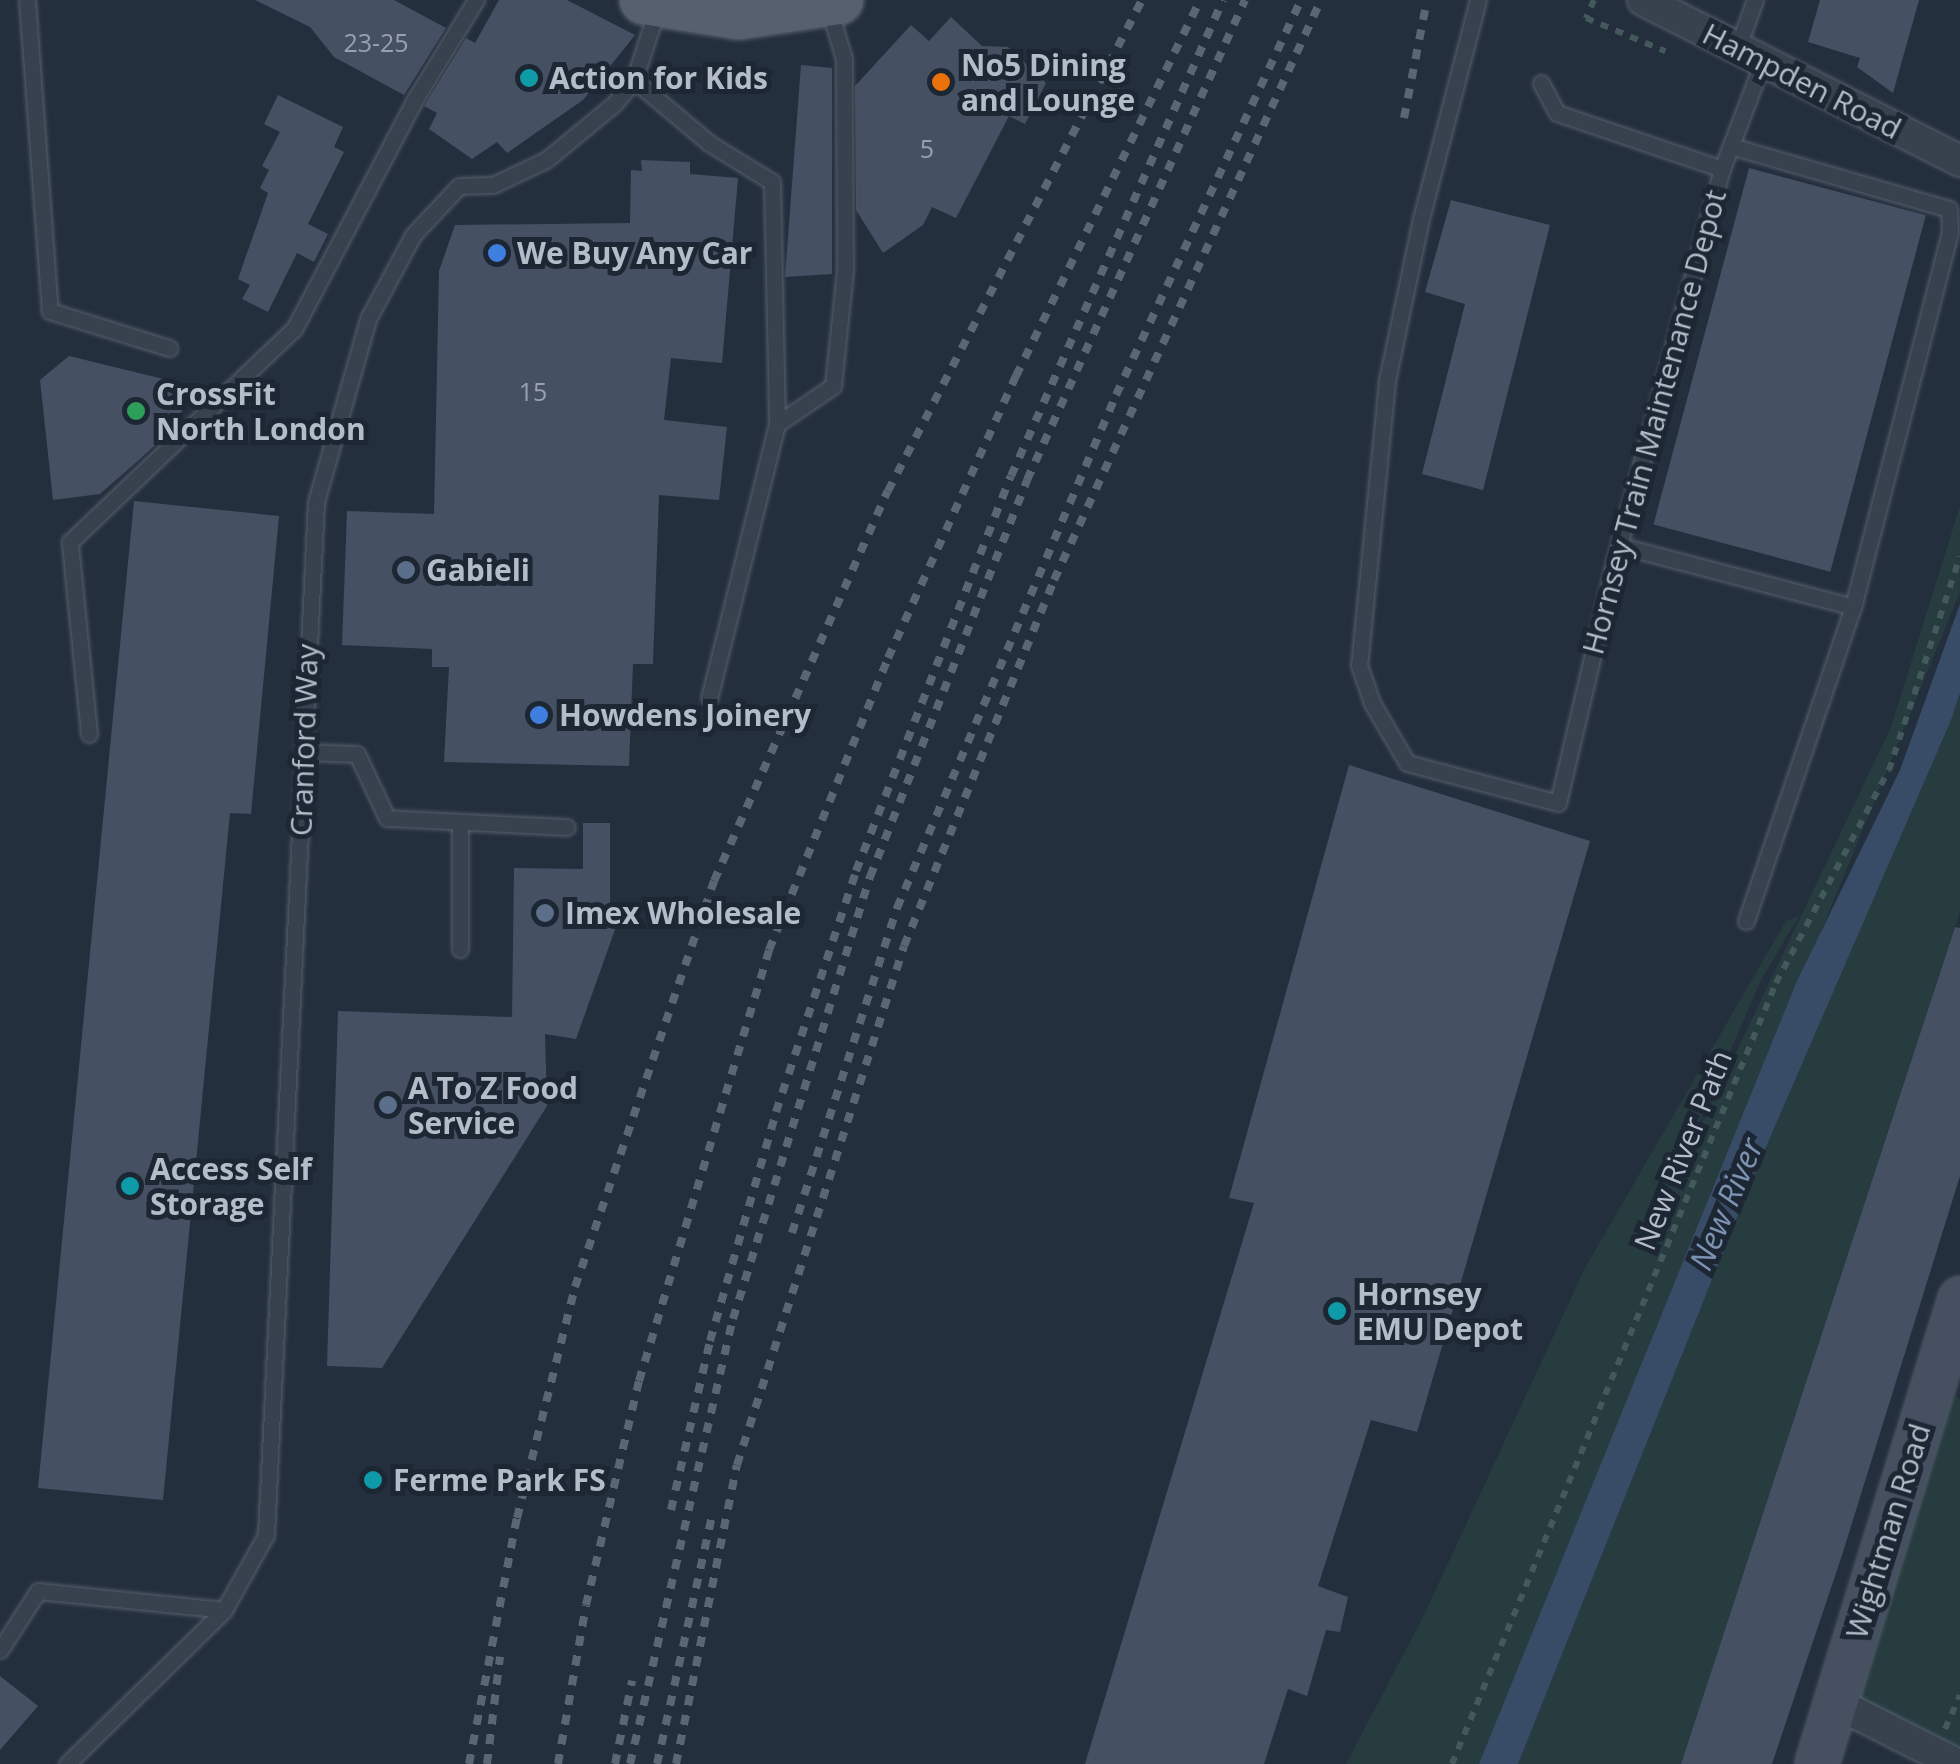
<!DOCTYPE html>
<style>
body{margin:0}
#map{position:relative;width:1960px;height:1764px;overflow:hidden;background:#242f3e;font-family:"Open Sans",sans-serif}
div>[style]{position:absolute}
.green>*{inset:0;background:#263c3f}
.water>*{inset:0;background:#394c67}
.building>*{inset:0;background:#455162;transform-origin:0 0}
.path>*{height:6px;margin-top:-3px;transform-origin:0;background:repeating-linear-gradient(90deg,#44595c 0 8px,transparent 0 16px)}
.roads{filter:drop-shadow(0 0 2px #565f6c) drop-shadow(0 0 2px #565f6c)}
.lane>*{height:15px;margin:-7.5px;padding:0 7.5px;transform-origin:7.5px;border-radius:7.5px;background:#38414e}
.street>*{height:30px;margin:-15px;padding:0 15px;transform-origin:15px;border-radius:15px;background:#38414e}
.secondary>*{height:42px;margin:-21px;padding:0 21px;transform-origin:21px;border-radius:21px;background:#465061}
.primary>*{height:48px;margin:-24px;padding:0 24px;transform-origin:24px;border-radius:24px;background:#56606e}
.rail>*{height:8px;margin-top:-4px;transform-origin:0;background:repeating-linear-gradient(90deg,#5a6575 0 10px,transparent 0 20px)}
.dots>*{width:28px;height:28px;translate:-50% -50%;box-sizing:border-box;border:5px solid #1d2633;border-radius:50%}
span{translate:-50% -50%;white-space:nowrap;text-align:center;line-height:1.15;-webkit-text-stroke:10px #1d2633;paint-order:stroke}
.number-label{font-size:25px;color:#98a1af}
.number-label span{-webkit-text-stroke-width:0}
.poi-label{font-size:30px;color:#b4bcc9;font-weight:700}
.left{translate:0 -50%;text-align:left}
.street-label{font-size:30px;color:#b4bcc9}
.water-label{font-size:32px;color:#7c92b1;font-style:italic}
</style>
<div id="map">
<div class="green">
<i style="clip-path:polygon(1960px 506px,1960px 592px,1480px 1764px,1346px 1764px,1424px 1615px,1585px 1268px,1786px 921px,1799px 916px,1761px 980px,1671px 1189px,1891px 727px)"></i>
<i style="clip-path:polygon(1960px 693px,1960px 911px,1681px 1764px,1518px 1764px,1756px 1170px)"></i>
<i style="clip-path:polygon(1954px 1395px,1960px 1399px,1960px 1754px,1844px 1699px)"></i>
</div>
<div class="water">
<i style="clip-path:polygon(1960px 604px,1960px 693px,1951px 720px,1756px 1170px,1518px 1764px,1479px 1764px,1797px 981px,1900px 770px)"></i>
</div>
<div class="building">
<i style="clip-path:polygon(255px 0,394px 0,446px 28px,404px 95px,334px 57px,310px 27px)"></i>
<i style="clip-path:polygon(499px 0,567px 0,635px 35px,583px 100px,507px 153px,497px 142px,472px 159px,429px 129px,437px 113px,424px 106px,466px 38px,475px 43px)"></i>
<i style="clip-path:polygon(1820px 0,1919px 0,1893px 93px,1857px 67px,1860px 58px,1808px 42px)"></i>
<i style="clip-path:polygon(951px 17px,982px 46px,1008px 47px,1046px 83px,1025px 124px,1009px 116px,956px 218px,932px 207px,923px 225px,883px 253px,856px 210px,855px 86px,911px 25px,929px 41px)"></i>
<i style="clip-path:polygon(801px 65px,832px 68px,832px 274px,785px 277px)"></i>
<i style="clip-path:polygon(278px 95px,343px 127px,334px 147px,344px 152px,308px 224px,328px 234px,314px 262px,297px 253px,268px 312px,242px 299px,250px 285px,238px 279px,268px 193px,260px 188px,269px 170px,262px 166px,280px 132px,264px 124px)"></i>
<i style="clip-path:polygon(641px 160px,690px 162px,690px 174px,738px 178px,722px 363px,671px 358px,664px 420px,727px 427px,719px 500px,659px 495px,653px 664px,633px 664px,629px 766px,444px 762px,449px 667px,432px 667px,432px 649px,342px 645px,347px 511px,434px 514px,439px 271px,455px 225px,630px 223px,631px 170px,642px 171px)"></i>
<i style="left:1749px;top:168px;width:183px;height:369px;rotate:15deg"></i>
<i style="clip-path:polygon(1451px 200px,1550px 225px,1483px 490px,1422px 474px,1465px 304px,1425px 292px)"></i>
<i style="clip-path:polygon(69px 356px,188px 385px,179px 423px,140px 459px,100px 494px,53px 500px,40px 380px)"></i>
<i style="clip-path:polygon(134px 501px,279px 516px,251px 814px,230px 813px,163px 1500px,38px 1488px)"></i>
<i style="clip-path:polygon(1349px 765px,1590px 841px,1417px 1432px,1371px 1420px,1318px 1586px,1348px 1597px,1340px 1632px,1326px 1630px,1307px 1696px,1288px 1689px,1264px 1764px,1085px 1764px,1254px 1203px,1229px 1198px)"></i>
<i style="clip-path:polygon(583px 823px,610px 823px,610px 908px,622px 910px,576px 1039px,545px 1034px,547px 1106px,382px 1368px,327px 1366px,338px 1011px,512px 1017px,514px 868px,583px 869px)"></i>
<i style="clip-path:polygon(1955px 927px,1960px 928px,1960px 1176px,1843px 1552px,1772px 1764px,1681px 1764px)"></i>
<i style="clip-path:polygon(0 1676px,38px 1706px,0 1750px)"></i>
</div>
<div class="path">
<i style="left:1594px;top:0;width:20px;rotate:114deg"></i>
<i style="left:1586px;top:18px;width:86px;rotate:22.7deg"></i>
<i style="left:1945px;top:1729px;width:37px;rotate:-66deg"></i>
<i style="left:1452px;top:1764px;width:846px;rotate:-67.47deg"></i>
<i style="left:1776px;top:983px;width:241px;rotate:-62.1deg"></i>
<i style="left:1889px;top:770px;width:225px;rotate:-71.6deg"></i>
</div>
<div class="roads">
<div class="lane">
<i style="left:27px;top:0;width:312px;rotate:85.8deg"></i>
<i style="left:50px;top:311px;width:125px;rotate:17.3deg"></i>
<i style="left:1478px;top:0;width:226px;rotate:104.6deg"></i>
<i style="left:1421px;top:219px;width:166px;rotate:101.9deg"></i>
<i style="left:1387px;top:381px;width:285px;rotate:95.6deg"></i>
<i style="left:1359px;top:665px;width:40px;rotate:71.1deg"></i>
<i style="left:1372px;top:703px;width:69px;rotate:59.7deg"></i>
<i style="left:1407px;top:763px;width:156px;rotate:14.8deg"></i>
<i style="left:1558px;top:803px;width:250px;rotate:-76.8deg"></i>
<i style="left:1615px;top:560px;width:405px;rotate:-74.7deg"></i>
<i style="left:1722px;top:169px;width:116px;rotate:-69.2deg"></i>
<i style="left:1737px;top:49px;width:52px;rotate:-69.8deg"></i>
<i style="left:634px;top:80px;width:98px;rotate:40deg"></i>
<i style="left:709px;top:143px;width:74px;rotate:31.8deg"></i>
<i style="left:772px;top:182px;width:242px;rotate:88.8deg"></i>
<i style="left:777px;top:424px;width:282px;rotate:103.9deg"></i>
<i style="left:1541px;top:83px;width:34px;rotate:62deg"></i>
<i style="left:1557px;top:113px;width:174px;rotate:18.7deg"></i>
<i style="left:777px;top:424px;width:68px;rotate:-34.2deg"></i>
<i style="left:833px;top:386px;width:117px;rotate:-84.1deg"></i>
<i style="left:845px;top:270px;width:211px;rotate:-90.3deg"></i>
<i style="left:844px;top:59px;width:56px;rotate:-106.5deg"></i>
<i style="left:1621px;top:546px;width:240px;rotate:14.7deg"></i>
<i style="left:1853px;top:607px;width:386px;rotate:-75.5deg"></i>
<i style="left:1950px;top:233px;width:24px;rotate:-92deg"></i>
<i style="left:1949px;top:209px;width:227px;rotate:-163.9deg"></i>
<i style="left:89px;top:734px;width:193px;rotate:-95.7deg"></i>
<i style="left:70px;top:542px;width:309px;rotate:-43.6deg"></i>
<i style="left:294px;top:329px;width:258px;rotate:-62.2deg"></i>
<i style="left:414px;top:101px;width:119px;rotate:-58.5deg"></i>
<i style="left:305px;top:752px;width:52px;rotate:2.2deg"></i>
<i style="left:357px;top:754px;width:71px;rotate:64.9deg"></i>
<i style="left:387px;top:818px;width:180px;rotate:2.9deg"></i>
<i style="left:460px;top:822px;width:127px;rotate:90deg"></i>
<i style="left:1746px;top:921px;width:332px;rotate:-71.2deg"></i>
<i style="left:0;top:1650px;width:70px;rotate:-57.2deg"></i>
<i style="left:38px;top:1591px;width:187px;rotate:5.8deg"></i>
<i style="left:67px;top:1764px;width:220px;rotate:-44.4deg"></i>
<i style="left:224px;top:1610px;width:86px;rotate:-60.8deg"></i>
<i style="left:266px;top:1535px;width:1034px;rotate:-87.23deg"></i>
<i style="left:316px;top:502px;width:190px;rotate:-74.1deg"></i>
<i style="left:368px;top:319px;width:95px;rotate:-61.8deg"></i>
<i style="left:413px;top:235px;width:67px;rotate:-46.8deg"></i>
<i style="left:459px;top:186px;width:34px;rotate:-2deg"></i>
<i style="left:493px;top:185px;width:59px;rotate:-25.3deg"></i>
<i style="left:546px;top:160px;width:88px;rotate:-39.5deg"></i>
<i style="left:614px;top:104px;width:31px;rotate:-50deg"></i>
<i style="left:634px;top:80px;width:74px;rotate:-71.8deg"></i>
</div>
<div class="street">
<i style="left:1643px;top:0;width:356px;rotate:26.9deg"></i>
<i style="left:1836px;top:1703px;width:136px;rotate:26.8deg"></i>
</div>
<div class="secondary">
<i style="left:1817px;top:1764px;width:487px;rotate:-72.9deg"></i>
</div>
<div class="primary">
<i style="left:644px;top:0;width:96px;rotate:9deg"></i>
<i style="left:739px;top:15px;width:101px;rotate:-8.5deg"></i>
</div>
</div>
<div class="rail">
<i style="left:1404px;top:118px;width:120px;rotate:-79deg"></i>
<i style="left:792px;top:1233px;width:342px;rotate:-72.1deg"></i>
<i style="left:897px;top:908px;width:558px;rotate:-66.88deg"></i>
<i style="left:1116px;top:395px;width:436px;rotate:-64.9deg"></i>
<i style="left:671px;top:1510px;width:173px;rotate:-77deg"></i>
<i style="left:710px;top:1341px;width:238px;rotate:-73.9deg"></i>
<i style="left:776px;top:1112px;width:254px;rotate:-71.6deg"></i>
<i style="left:856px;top:871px;width:424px;rotate:-68.6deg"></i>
<i style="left:1011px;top:476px;width:521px;rotate:-65.99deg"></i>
<i style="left:469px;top:1764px;width:251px;rotate:-79deg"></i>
<i style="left:517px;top:1518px;width:238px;rotate:-75.9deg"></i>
<i style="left:575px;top:1287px;width:429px;rotate:-71.1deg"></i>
<i style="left:714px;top:881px;width:427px;rotate:-66deg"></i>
<i style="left:888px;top:491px;width:553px;rotate:-62.65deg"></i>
<i style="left:487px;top:1764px;width:108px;rotate:-83.1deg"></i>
<i style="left:558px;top:1764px;width:161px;rotate:-80deg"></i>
<i style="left:586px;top:1605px;width:230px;rotate:-76.7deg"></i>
<i style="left:639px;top:1381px;width:450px;rotate:-73.2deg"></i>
<i style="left:769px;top:950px;width:315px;rotate:-67.8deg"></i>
<i style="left:888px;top:658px;width:310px;rotate:-65.6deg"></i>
<i style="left:1016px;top:376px;width:419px;rotate:-63.9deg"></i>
<i style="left:615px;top:1764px;width:85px;rotate:-78.4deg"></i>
<i style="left:630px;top:1764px;width:457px;rotate:-77deg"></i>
<i style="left:733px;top:1319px;width:463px;rotate:-72.8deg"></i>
<i style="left:870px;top:877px;width:427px;rotate:-68.4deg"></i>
<i style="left:1027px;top:480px;width:527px;rotate:-65.57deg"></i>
<i style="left:657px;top:1764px;width:254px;rotate:-77.5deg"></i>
<i style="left:676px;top:1764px;width:305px;rotate:-78.5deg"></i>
<i style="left:737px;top:1465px;width:545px;rotate:-72.16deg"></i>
<i style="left:904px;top:946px;width:396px;rotate:-67.7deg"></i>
<i style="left:1054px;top:580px;width:639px;rotate:-65.28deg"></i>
</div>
<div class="dots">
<i style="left:529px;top:78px;background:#0f9aa8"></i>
<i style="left:941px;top:82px;background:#e8710a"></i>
<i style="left:497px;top:253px;background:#3f7fe0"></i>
<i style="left:136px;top:411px;background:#2e9e5b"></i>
<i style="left:406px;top:570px;background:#5c6f8a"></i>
<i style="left:539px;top:715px;background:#3f7fe0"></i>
<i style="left:545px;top:913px;background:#5c6f8a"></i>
<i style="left:388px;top:1105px;background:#5c6f8a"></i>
<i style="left:130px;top:1186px;background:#0f9aa8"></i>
<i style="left:1337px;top:1311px;background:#0f9aa8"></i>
<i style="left:373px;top:1480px;background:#0f9aa8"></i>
</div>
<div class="number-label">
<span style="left:376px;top:42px">23-25</span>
<span style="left:927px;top:148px">5</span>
<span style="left:533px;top:391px">15</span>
</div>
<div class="poi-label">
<span class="left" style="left:961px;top:82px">No5 Dining<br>and Lounge</span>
<span class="left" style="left:549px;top:78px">Action for Kids</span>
<span class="left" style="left:517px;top:253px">We Buy Any Car</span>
<span class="left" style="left:156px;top:411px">CrossFit<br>North London</span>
<span class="left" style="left:426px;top:570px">Gabieli</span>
<span class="left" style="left:559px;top:715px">Howdens Joinery</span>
<span class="left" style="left:565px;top:913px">Imex Wholesale</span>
<span class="left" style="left:408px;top:1105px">A To Z Food<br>Service</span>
<span class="left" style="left:150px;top:1186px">Access Self<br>Storage</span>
<span class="left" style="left:1357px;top:1311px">Hornsey<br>EMU Depot</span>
<span class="left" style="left:393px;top:1480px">Ferme Park FS</span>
</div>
<div class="street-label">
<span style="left:1802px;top:81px;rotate:27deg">Hampden Road</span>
<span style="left:1654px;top:422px;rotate:-75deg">Hornsey Train Maintenance Depot</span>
<span style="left:304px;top:740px;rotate:-88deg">Cranford Way</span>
<span style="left:1683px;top:1150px;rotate:-68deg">New River Path</span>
<span style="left:1888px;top:1531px;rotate:-73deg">Wightman Road</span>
</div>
<div class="water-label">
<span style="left:1726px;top:1204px;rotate:-67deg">New River</span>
</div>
</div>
